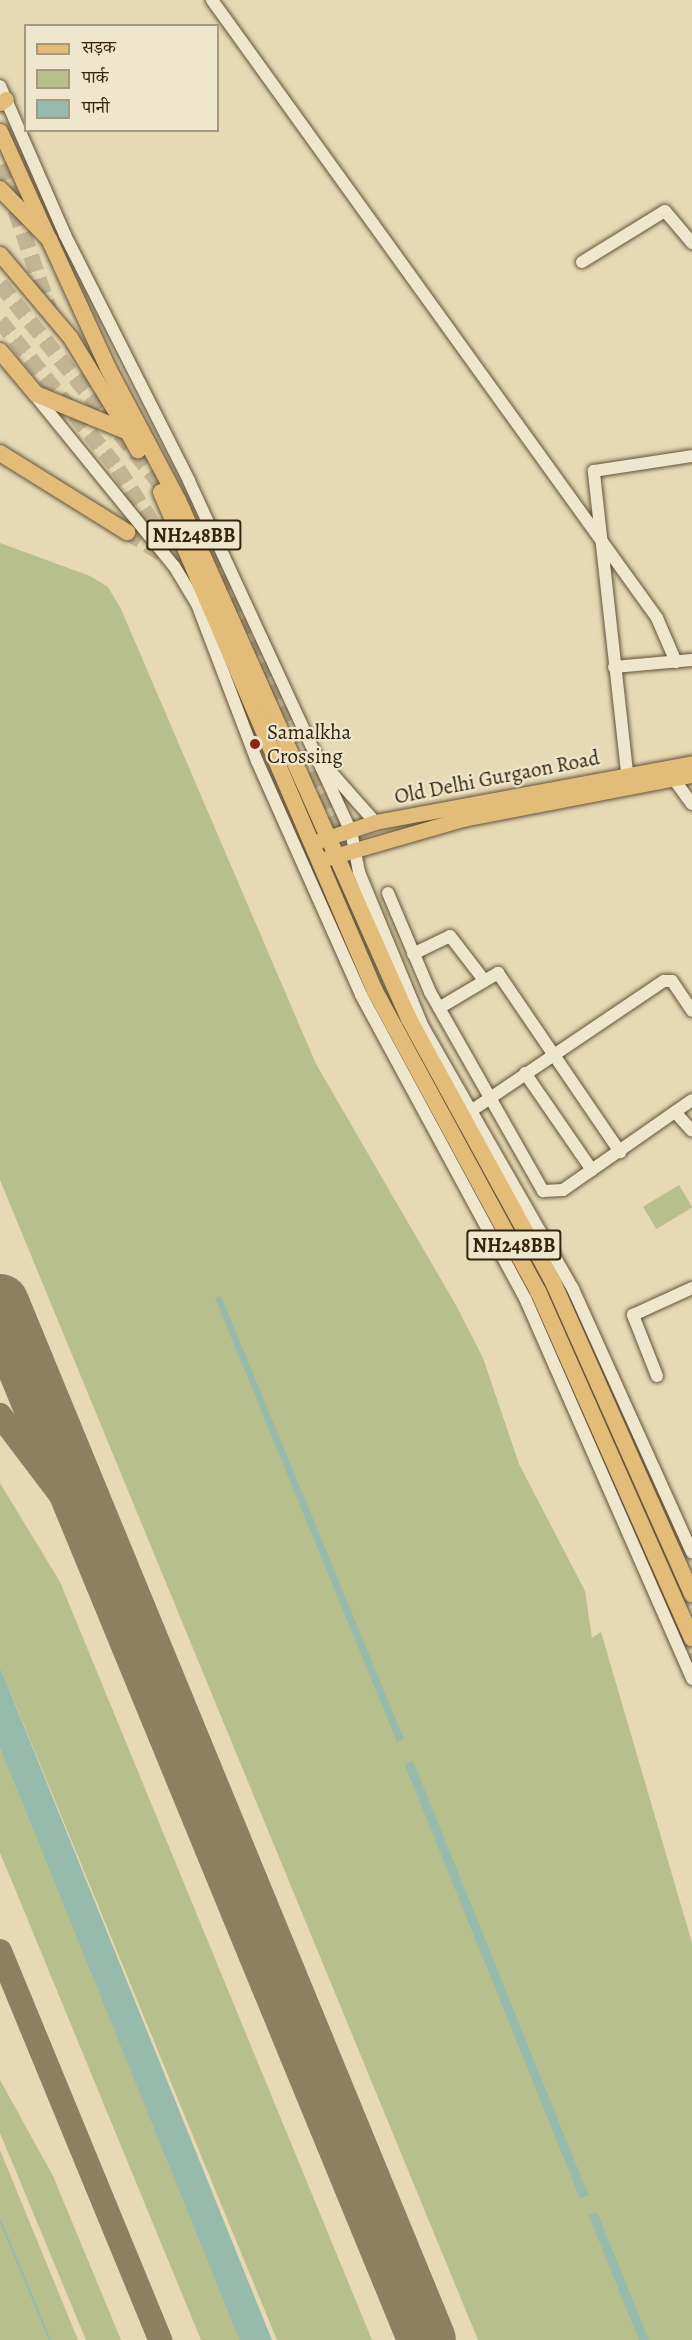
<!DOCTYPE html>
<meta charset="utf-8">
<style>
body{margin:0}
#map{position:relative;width:692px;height:2340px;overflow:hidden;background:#e6d9b4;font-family:Alegreya,"Noto Serif Devanagari",serif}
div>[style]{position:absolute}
.green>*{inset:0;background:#b7bf8c;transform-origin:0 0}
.water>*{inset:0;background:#96baac;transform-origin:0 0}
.stream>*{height:2px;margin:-1px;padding:0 1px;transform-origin:1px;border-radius:1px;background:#96baac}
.taxiway>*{height:24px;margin:-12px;padding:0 12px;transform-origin:12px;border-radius:12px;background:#8e7f61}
.runway>*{height:58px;margin:-29px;padding:0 29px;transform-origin:29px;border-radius:29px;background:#8e7f61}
.highway-tunnel>*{height:16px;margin-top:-8px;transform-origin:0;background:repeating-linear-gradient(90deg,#c3b593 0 16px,transparent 0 24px)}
.roads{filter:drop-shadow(0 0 2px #625238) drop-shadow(0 0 2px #625238)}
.minor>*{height:12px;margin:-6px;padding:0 6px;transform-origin:6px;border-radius:6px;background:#efe6ce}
.major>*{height:15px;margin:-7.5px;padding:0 7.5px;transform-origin:7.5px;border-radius:7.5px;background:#e3bc7a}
.highway>*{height:16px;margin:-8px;padding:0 8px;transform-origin:8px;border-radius:8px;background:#e3bc7a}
.dots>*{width:16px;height:16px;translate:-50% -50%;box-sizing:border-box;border:3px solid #efe6ce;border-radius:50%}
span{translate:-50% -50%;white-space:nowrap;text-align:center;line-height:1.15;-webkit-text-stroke:4.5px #efe6ce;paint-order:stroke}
.shield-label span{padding:2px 4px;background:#efe6ce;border:2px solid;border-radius:4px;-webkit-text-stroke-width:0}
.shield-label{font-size:20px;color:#36250e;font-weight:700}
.poi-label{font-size:21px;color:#36250e}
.left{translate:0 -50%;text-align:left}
.street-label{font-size:21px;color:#36250e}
.legend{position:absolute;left:24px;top:24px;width:195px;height:108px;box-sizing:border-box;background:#efe6ce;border:2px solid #a59981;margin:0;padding:8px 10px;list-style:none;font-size:18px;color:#36250e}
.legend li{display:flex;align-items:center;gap:12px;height:30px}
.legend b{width:30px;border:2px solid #a59981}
</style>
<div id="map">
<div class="green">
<i style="clip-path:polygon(0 543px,90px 576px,108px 587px,121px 609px,316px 1064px,457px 1307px,483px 1358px,519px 1464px,585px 1591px,592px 1638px,601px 1632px,692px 1943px,692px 2340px,478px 2340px,0 1180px)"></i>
<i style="left:679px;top:1185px;width:26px;height:42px;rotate:59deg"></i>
<i style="clip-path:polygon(0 1483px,60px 1582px,372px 2340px,277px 2340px,0 1667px)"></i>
<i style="clip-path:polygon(0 1697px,264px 2340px,201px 2340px,13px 1884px,0 1853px)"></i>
<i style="clip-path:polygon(0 2080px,53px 2176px,121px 2340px,86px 2340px,0 2133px)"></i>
<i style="clip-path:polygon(0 2150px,78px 2340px,0 2340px)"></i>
</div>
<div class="water">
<i style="clip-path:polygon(221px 1296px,404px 1739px,397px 1742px,215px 1298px)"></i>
<i style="left:0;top:1667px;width:728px;height:30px;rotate:68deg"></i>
<i style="left:413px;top:1761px;width:468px;height:9px;rotate:68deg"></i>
<i style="left:597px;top:2212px;width:139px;height:9px;rotate:68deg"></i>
</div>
<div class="stream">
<i style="left:0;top:2220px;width:130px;rotate:67.4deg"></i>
</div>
<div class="taxiway">
<i style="left:0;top:1415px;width:118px;rotate:52.9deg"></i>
<i style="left:71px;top:1509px;width:125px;rotate:61.8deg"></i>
<i style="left:0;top:1951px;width:421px;rotate:67.6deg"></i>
</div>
<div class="runway">
<i style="left:0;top:1303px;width:1121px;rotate:67.62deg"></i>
</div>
<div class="highway-tunnel">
<i style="left:0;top:165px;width:158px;rotate:71.2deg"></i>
<i style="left:0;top:284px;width:278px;rotate:51.3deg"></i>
<i style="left:0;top:321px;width:189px;rotate:51.4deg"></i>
<i style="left:118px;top:469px;width:140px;rotate:57.6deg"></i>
<i style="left:193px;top:526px;width:34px;rotate:52deg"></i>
<i style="left:214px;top:553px;width:315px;rotate:66.6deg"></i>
<i style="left:127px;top:532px;width:47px;rotate:32deg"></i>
<i style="left:611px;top:1479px;width:200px;rotate:66.1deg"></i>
</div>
<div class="roads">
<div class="minor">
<i style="left:212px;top:0;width:762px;rotate:54.24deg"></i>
<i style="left:657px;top:618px;width:48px;rotate:66.6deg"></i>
<i style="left:0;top:86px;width:163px;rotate:66.4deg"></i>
<i style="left:65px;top:235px;width:275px;rotate:63.2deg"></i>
<i style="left:189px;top:481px;width:386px;rotate:65.2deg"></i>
<i style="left:351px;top:831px;width:42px;rotate:79deg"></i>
<i style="left:359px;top:872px;width:168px;rotate:67.6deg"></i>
<i style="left:423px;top:1027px;width:302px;rotate:60.2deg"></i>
<i style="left:573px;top:1289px;width:289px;rotate:65.7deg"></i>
<i style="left:582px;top:262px;width:97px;rotate:-31.6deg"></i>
<i style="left:665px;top:211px;width:42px;rotate:49.8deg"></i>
<i style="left:34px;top:394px;width:222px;rotate:50.9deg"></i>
<i style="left:174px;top:566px;width:44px;rotate:58.8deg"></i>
<i style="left:197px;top:604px;width:168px;rotate:69.1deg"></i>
<i style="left:257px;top:761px;width:256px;rotate:66deg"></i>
<i style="left:361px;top:995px;width:345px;rotate:61.6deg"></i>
<i style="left:525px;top:1298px;width:416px;rotate:66.3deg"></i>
<i style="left:614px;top:667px;width:78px;rotate:-5.1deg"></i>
<i style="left:322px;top:762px;width:80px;rotate:48.5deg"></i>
<i style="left:627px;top:772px;width:303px;rotate:-96.3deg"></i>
<i style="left:594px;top:471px;width:99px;rotate:-8.7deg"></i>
<i style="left:673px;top:778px;width:32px;rotate:54deg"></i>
<i style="left:388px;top:893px;width:108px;rotate:67deg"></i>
<i style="left:430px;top:992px;width:229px;rotate:60.4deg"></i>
<i style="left:543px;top:1191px;width:20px;rotate:-3deg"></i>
<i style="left:563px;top:1190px;width:157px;rotate:-34.9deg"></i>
<i style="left:413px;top:954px;width:41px;rotate:-25.9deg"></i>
<i style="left:450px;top:936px;width:56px;rotate:52.3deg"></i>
<i style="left:439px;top:1008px;width:69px;rotate:-30.7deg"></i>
<i style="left:498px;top:973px;width:217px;rotate:55.7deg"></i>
<i style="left:525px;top:1073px;width:118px;rotate:55.4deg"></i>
<i style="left:675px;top:1112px;width:25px;rotate:48deg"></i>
<i style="left:465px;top:1115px;width:240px;rotate:-34deg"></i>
<i style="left:664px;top:981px;width:8px"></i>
<i style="left:672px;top:981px;width:36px;rotate:56deg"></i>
<i style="left:657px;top:1376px;width:66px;rotate:-111.5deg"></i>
<i style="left:633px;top:1315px;width:65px;rotate:-24.6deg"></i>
</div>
<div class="major">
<i style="left:0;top:103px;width:7px;rotate:-34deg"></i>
<i style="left:0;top:131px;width:114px;rotate:65.7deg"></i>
<i style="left:0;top:254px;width:109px;rotate:49.9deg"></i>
<i style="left:70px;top:337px;width:111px;rotate:58.6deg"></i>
<i style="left:318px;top:841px;width:60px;rotate:-18.4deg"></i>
<i style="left:375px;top:822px;width:322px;rotate:-10.5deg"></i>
<i style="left:324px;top:859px;width:145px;rotate:-16.1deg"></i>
<i style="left:463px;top:819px;width:233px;rotate:-10.9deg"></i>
</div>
<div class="highway">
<i style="left:0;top:189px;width:70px;rotate:45.6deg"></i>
<i style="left:49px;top:239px;width:142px;rotate:65.4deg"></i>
<i style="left:108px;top:368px;width:149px;rotate:62.1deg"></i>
<i style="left:178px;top:500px;width:568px;rotate:66.01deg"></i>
<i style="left:409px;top:1019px;width:300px;rotate:61.3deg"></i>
<i style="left:553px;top:1282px;width:342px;rotate:66deg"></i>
<i style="left:0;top:351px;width:56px;rotate:50.1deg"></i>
<i style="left:36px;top:394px;width:100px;rotate:22.4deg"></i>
<i style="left:128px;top:432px;width:21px;rotate:61deg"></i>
<i style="left:0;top:453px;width:150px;rotate:31.9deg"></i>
<i style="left:161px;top:492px;width:543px;rotate:66.79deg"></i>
<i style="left:375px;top:991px;width:341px;rotate:61.5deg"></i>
<i style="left:538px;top:1291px;width:380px;rotate:66.1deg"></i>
</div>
</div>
<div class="dots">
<i style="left:255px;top:744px;background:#8f2418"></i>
</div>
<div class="shield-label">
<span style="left:194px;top:535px">NH248BB</span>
<span style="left:514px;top:1245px">NH248BB</span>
</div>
<div class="poi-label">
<span class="left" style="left:267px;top:744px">Samalkha<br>Crossing</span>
</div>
<div class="street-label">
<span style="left:497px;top:777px;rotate:-11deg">Old Delhi Gurgaon Road</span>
</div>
<ul class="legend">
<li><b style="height:8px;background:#e3bc7a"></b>सड़क</li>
<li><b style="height:16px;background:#b7bf8c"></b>पार्क</li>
<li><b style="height:16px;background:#96baac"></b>पानी</li>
</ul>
</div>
